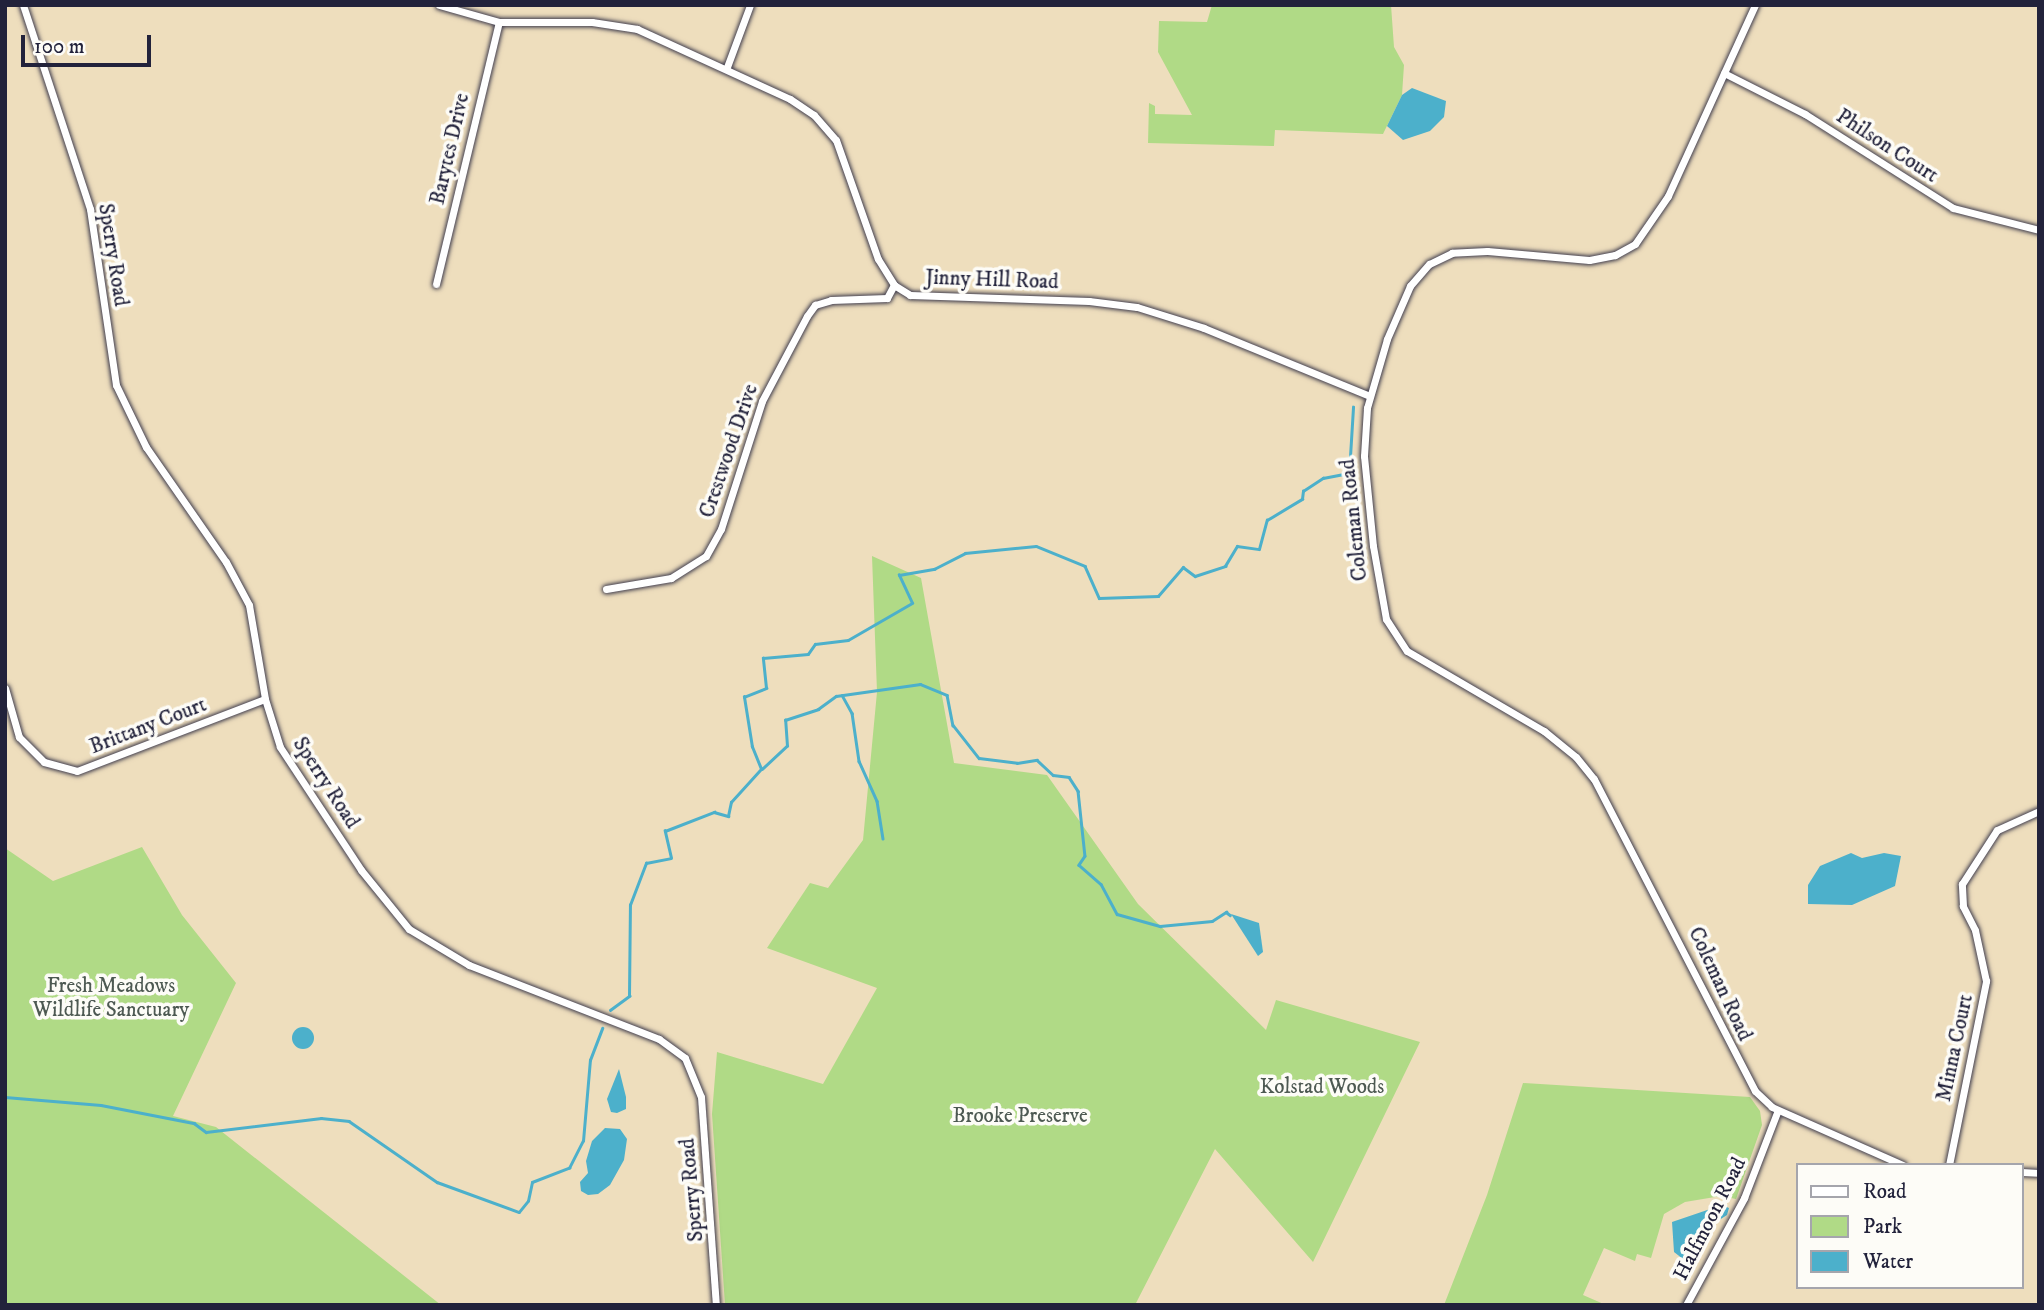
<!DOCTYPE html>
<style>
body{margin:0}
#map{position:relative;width:2044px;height:1310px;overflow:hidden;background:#eedebd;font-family:"IM FELL DW Pica",serif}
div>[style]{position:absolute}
.green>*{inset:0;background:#b0da86}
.water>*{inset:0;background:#4cb0cb}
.round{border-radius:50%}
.stream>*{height:2.5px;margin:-1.25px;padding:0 1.25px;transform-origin:1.25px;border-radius:1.25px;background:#4cb0cb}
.roads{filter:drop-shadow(0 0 2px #413e4e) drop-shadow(0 0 2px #413e4e)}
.minor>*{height:7px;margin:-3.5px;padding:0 3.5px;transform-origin:3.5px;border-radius:3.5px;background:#fff}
span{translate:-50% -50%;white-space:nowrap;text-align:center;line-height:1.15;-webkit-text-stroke:7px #fdfcf7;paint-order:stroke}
.street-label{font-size:21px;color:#22223b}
.park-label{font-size:21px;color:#4d5952}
.frame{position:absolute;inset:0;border:7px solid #22223b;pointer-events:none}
.legend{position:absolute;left:1796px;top:1163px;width:228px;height:126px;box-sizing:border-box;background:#fdfcf7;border:2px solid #a5a5ac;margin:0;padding:9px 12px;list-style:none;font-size:21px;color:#22223b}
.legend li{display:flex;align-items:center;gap:14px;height:35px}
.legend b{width:35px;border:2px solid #a5a5ac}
.scale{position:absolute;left:21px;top:35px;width:130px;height:32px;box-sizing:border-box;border:4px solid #22223b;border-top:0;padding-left:9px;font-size:21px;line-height:24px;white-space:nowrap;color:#22223b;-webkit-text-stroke:5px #fdfcf7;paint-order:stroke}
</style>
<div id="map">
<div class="green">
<i style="clip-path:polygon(1212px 5px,1391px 5px,1394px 47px,1404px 65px,1402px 95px,1383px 134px,1275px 130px,1274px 146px,1148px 143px,1149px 103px,1155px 106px,1155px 114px,1192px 115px,1158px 52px,1159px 21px,1207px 22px)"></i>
<i style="clip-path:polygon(872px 556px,921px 578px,954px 763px,1047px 775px,1138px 904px,1266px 1030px,1276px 1000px,1420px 1042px,1313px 1262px,1215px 1149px,1135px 1305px,725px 1305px,712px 1114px,717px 1052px,823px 1084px,877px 988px,767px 948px,810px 883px,828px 888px,863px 840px,877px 692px)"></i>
<i style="clip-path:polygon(142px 847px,182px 915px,236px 983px,173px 1116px,216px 1127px,441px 1305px,5px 1305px,5px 848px,53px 881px)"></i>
<i style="clip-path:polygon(1523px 1083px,1750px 1097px,1760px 1111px,1762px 1125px,1736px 1199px,1721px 1196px,1685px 1202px,1664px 1214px,1651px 1258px,1637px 1254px,1635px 1261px,1604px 1248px,1583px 1295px,1606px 1305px,1444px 1305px,1487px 1195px)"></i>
</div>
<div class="water">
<i style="clip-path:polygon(1412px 88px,1446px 101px,1444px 117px,1430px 131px,1403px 140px,1387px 126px,1402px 95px)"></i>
<i style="clip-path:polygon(1851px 853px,1862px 858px,1884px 853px,1901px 856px,1895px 886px,1852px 905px,1808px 904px,1808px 885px,1820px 866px)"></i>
<i style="clip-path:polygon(1231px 914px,1259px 923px,1263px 952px,1258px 956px)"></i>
<i class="round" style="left:292px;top:1027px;width:22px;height:22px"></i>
<i style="clip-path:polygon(619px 1069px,626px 1097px,626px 1109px,617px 1113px,611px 1112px,607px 1099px)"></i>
<i style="clip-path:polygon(605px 1128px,620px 1129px,627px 1139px,624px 1160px,610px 1185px,598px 1194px,588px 1195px,581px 1191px,580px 1182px,588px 1173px,586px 1161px,592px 1141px)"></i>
<i style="clip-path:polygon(1722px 1205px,1729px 1208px,1727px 1215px,1707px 1228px,1698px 1256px,1683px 1259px,1674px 1252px,1672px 1222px)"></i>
</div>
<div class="stream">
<i style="left:842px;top:695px;width:21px;rotate:61deg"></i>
<i style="left:852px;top:713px;width:49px;rotate:81.7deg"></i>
<i style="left:859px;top:761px;width:44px;rotate:65.8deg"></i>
<i style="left:877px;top:801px;width:38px;rotate:81deg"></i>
<i style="left:762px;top:769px;width:34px;rotate:-43deg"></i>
<i style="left:787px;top:746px;width:26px;rotate:-94deg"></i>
<i style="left:785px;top:720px;width:35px;rotate:-18deg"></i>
<i style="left:818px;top:709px;width:22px;rotate:-36deg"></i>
<i style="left:836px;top:696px;width:85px;rotate:-8.1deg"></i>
<i style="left:920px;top:684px;width:29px;rotate:22deg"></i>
<i style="left:947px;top:695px;width:31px;rotate:79deg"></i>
<i style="left:953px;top:725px;width:42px;rotate:51.8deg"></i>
<i style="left:979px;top:758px;width:38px;rotate:7deg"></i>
<i style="left:1017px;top:763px;width:20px;rotate:-9deg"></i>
<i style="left:1037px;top:760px;width:22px;rotate:43deg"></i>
<i style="left:1053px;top:775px;width:16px;rotate:7deg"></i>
<i style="left:1069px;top:777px;width:17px;rotate:57deg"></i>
<i style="left:1078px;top:791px;width:65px;rotate:83.9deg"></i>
<i style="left:1085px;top:856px;width:11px;rotate:124deg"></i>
<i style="left:1079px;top:865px;width:29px;rotate:41deg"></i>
<i style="left:1101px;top:884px;width:34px;rotate:62deg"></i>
<i style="left:1117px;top:914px;width:45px;rotate:15.6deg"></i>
<i style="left:1160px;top:926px;width:52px;rotate:-5.5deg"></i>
<i style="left:1212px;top:921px;width:17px;rotate:-33deg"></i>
<i style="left:1226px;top:912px;width:5px;rotate:37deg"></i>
<i style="left:610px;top:1010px;width:24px;rotate:-36deg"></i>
<i style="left:629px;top:996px;width:91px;rotate:-89.4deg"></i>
<i style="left:630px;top:905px;width:45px;rotate:-69.1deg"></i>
<i style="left:646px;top:863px;width:25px;rotate:-11deg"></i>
<i style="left:671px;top:858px;width:28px;rotate:-103deg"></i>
<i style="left:665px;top:831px;width:53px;rotate:-21.2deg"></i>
<i style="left:714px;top:812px;width:15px;rotate:16deg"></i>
<i style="left:728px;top:816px;width:14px;rotate:-78deg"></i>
<i style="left:731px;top:802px;width:45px;rotate:-47.7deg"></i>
<i style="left:761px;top:769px;width:24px;rotate:-112deg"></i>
<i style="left:752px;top:747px;width:51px;rotate:-99.1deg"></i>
<i style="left:744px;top:697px;width:24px;rotate:-22deg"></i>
<i style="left:766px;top:688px;width:30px;rotate:-96deg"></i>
<i style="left:763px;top:658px;width:45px;rotate:-5.1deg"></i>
<i style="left:808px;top:654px;width:12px;rotate:-55deg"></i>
<i style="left:815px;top:644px;width:33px;rotate:-7deg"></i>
<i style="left:848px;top:640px;width:74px;rotate:-30deg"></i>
<i style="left:912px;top:603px;width:31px;rotate:-115deg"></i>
<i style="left:899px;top:575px;width:36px;rotate:-10deg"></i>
<i style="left:934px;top:569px;width:35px;rotate:-27deg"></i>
<i style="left:965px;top:553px;width:71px;rotate:-5.6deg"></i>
<i style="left:1036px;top:546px;width:53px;rotate:22.2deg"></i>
<i style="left:1085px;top:566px;width:35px;rotate:66deg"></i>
<i style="left:1099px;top:598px;width:59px;rotate:-1.9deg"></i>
<i style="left:1158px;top:596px;width:38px;rotate:-49deg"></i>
<i style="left:1183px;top:567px;width:15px;rotate:37deg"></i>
<i style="left:1195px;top:576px;width:32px;rotate:-18deg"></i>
<i style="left:1225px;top:566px;width:23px;rotate:-59deg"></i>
<i style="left:1237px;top:546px;width:22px;rotate:8deg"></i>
<i style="left:1259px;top:549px;width:30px;rotate:-75deg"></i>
<i style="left:1267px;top:520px;width:41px;rotate:-31deg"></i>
<i style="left:1302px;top:499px;width:8px;rotate:-83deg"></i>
<i style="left:1303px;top:491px;width:24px;rotate:-33deg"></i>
<i style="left:1323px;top:478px;width:26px;rotate:-11deg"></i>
<i style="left:1349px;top:473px;width:66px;rotate:-86.5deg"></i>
<i style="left:5px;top:1097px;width:96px;rotate:4.8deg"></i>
<i style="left:101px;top:1105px;width:95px;rotate:11deg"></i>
<i style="left:194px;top:1123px;width:15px;rotate:37deg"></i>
<i style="left:206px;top:1132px;width:116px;rotate:-6.9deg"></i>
<i style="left:321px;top:1118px;width:28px;rotate:6deg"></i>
<i style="left:349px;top:1121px;width:107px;rotate:34.7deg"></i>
<i style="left:437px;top:1182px;width:87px;rotate:20.1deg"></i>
<i style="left:519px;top:1212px;width:14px;rotate:-51deg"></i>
<i style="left:528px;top:1201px;width:19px;rotate:-78deg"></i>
<i style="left:532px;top:1182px;width:40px;rotate:-21deg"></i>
<i style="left:569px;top:1168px;width:30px;rotate:-63deg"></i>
<i style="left:583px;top:1141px;width:81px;rotate:-85.1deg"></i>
<i style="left:590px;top:1060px;width:34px;rotate:-69deg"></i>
</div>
<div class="roads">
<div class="minor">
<i style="left:23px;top:5px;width:215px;rotate:71.8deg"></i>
<i style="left:90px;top:209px;width:178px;rotate:81.6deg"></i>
<i style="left:116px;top:385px;width:69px;rotate:64.2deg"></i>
<i style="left:146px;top:447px;width:140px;rotate:55.2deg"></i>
<i style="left:226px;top:562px;width:49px;rotate:61.9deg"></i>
<i style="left:249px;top:605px;width:95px;rotate:80.3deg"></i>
<i style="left:265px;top:699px;width:50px;rotate:72.6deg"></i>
<i style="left:280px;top:747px;width:147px;rotate:56.6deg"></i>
<i style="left:361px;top:870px;width:76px;rotate:50.9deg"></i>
<i style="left:409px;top:929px;width:70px;rotate:31deg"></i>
<i style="left:469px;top:965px;width:204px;rotate:21.3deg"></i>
<i style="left:659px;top:1039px;width:32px;rotate:36deg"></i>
<i style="left:685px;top:1058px;width:42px;rotate:67.7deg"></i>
<i style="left:701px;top:1097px;width:209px;rotate:85.9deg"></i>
<i style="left:439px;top:5px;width:62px;rotate:15.8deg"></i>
<i style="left:499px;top:22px;width:93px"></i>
<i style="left:592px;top:22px;width:46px;rotate:8.8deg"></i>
<i style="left:637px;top:29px;width:168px;rotate:24.6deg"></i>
<i style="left:790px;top:99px;width:29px;rotate:34deg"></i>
<i style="left:814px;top:115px;width:33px;rotate:49deg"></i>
<i style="left:836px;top:140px;width:126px;rotate:70.6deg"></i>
<i style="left:878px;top:259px;width:31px;rotate:58deg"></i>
<i style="left:894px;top:285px;width:19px;rotate:32deg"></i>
<i style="left:910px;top:295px;width:179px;rotate:1.9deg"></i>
<i style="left:1089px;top:301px;width:48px;rotate:7.1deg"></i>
<i style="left:1137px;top:307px;width:70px;rotate:17.4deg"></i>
<i style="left:1204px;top:328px;width:179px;rotate:22.3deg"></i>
<i style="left:1755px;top:5px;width:210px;rotate:114.5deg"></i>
<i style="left:1668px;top:196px;width:58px;rotate:124.5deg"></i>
<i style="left:1635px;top:244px;width:23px;rotate:151deg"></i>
<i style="left:1615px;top:255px;width:26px;rotate:169deg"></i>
<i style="left:1589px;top:260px;width:102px;rotate:-175deg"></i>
<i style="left:1487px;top:251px;width:35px;rotate:177deg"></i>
<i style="left:1452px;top:253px;width:25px;rotate:154deg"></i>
<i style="left:1429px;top:264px;width:29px;rotate:131deg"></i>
<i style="left:1410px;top:286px;width:58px;rotate:113.5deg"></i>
<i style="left:1387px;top:339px;width:72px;rotate:106.2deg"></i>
<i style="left:1367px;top:408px;width:48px;rotate:93.6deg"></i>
<i style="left:1364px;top:456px;width:90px;rotate:84.3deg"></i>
<i style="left:1373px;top:546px;width:74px;rotate:79.9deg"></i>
<i style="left:1386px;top:619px;width:38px;rotate:57deg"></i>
<i style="left:1407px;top:651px;width:159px;rotate:30.3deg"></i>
<i style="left:1544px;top:731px;width:41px;rotate:39.1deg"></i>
<i style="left:1576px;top:757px;width:28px;rotate:51deg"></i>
<i style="left:1594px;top:779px;width:351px;rotate:62.7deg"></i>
<i style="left:1755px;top:1091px;width:23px;rotate:43deg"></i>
<i style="left:1772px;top:1107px;width:143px;rotate:23.9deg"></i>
<i style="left:727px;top:67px;width:66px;rotate:-69.6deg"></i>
<i style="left:1724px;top:73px;width:91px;rotate:26.8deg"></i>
<i style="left:1805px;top:114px;width:175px;rotate:32.4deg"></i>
<i style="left:1953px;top:208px;width:89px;rotate:14.3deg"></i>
<i style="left:436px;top:284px;width:269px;rotate:-76.5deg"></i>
<i style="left:606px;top:589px;width:66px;rotate:-9.6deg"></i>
<i style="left:671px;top:578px;width:41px;rotate:-32.2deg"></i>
<i style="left:706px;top:556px;width:31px;rotate:-61deg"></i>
<i style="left:721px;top:529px;width:134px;rotate:-72.2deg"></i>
<i style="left:762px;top:401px;width:96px;rotate:-62.1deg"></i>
<i style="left:807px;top:316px;width:14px;rotate:-54deg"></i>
<i style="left:815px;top:305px;width:17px;rotate:-17deg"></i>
<i style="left:831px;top:300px;width:56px;rotate:-2deg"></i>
<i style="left:887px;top:298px;width:15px;rotate:-62deg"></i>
<i style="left:5px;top:688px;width:51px;rotate:74.1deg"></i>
<i style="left:19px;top:737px;width:35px;rotate:45deg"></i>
<i style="left:44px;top:762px;width:34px;rotate:15deg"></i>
<i style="left:77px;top:771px;width:201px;rotate:-21deg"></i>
<i style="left:1949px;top:1165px;width:188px;rotate:-78.6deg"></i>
<i style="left:1986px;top:981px;width:52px;rotate:-102.2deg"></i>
<i style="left:1975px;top:930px;width:27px;rotate:-117deg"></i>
<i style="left:1963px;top:906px;width:22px;rotate:-93deg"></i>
<i style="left:1962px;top:884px;width:64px;rotate:-57.1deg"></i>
<i style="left:1997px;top:830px;width:46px;rotate:-24.3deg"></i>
<i style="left:2021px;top:1172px;width:18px;rotate:3deg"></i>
<i style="left:1686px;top:1305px;width:122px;rotate:-61.5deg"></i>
<i style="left:1744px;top:1198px;width:94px;rotate:-68.9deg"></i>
</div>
</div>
<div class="street-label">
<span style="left:1887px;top:146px;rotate:33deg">Philson Court</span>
<span style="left:450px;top:149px;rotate:-77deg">Barytes Drive</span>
<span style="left:113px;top:255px;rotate:81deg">Sperry Road</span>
<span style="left:992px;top:280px;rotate:2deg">Jinny Hill Road</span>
<span style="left:729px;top:451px;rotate:-71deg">Crestwood Drive</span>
<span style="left:1354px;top:520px;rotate:-96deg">Coleman Road</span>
<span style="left:148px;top:726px;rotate:-21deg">Brittany Court</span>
<span style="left:326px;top:783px;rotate:57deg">Sperry Road</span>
<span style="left:1720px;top:984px;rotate:65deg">Coleman Road</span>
<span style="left:1955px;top:1048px;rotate:-78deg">Minna Court</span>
<span style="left:692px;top:1190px;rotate:-95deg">Sperry Road</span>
<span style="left:1710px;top:1219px;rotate:-63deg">Halfmoon Road</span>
</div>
<div class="park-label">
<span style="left:111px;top:998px">Fresh Meadows<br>Wildlife Sanctuary</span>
<span style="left:1322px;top:1087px">Kolstad Woods</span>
<span style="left:1020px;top:1116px">Brooke Preserve</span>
</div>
<div class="frame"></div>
<ul class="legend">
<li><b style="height:9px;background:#fff"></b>Road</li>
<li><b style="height:19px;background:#b0da86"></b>Park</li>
<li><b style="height:19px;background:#4cb0cb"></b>Water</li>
</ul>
<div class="scale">100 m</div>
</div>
